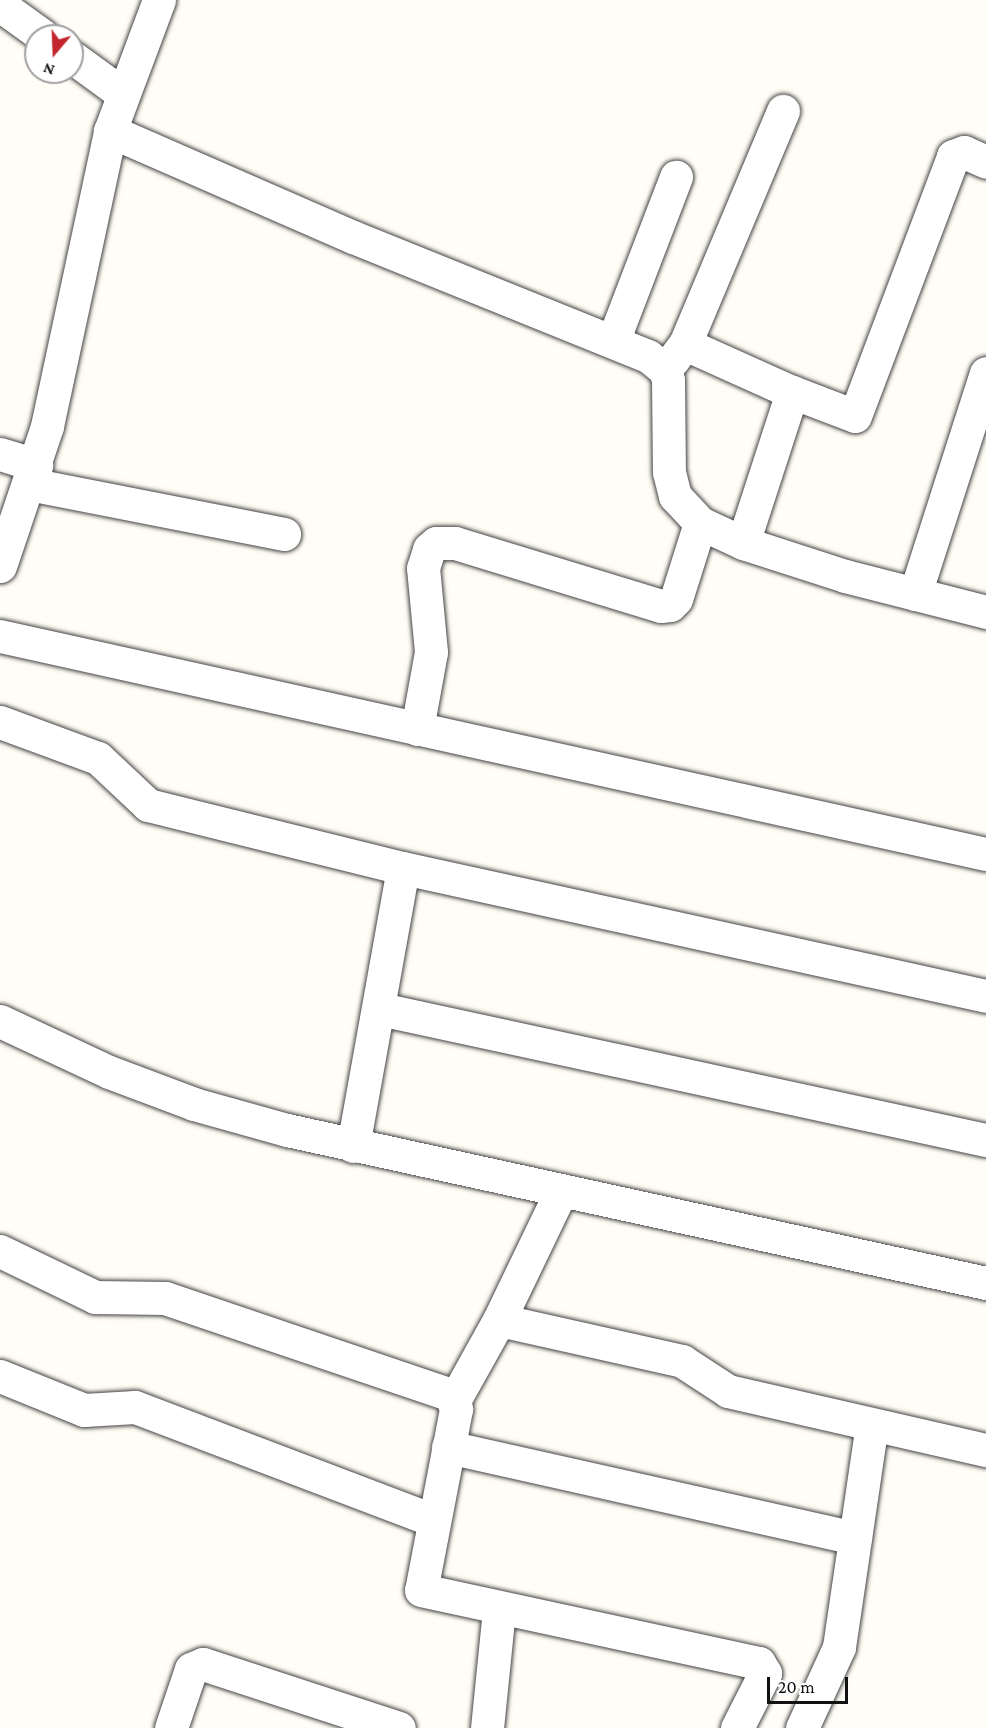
<!DOCTYPE html>
<style>
body{margin:0}
#map{position:relative;width:986px;height:1728px;overflow:hidden;background:#fffdf5;font-family:"Crimson Pro",serif}
div>[style]{position:absolute}
.roads{filter:drop-shadow(0 0 2px #444) drop-shadow(0 0 2px #444)}
.minor>*{height:33px;margin:-16.5px;padding:0 16.5px;transform-origin:16.5px;border-radius:16.5px;background:#fff}
span{translate:-50% -50%;white-space:nowrap;text-align:center;line-height:1.15;-webkit-text-stroke:6px #fff;paint-order:stroke}
.north{position:absolute;left:24px;top:24px;width:60px;height:60px;box-sizing:border-box;background:#fff;border:2px solid #a0a0a0;border-radius:50%;rotate:199deg;font-size:16px;font-weight:700;line-height:24px;text-align:center;color:#111}
.north::after{content:'';display:block;margin:auto;width:21px;height:27px;background:#c4262e;clip-path:polygon(50% 0,100% 100%,50% 72%,0 100%)}
.scale{position:absolute;left:767px;top:1677px;width:81px;height:27px;box-sizing:border-box;border:3px solid #111;border-top:0;padding-left:8px;font-size:18px;line-height:21px;white-space:nowrap;color:#111;-webkit-text-stroke:4px #fff;paint-order:stroke}
</style>
<div id="map">
<div class="roads">
<div class="minor">
<i style="left:0;top:5px;width:53px;rotate:35.8deg"></i>
<i style="left:72px;top:57px;width:63px;rotate:36deg"></i>
<i style="left:110px;top:131px;width:265px;rotate:23.6deg"></i>
<i style="left:353px;top:237px;width:318px;rotate:22deg"></i>
<i style="left:648px;top:356px;width:22px;rotate:39deg"></i>
<i style="left:665px;top:370px;width:10px;rotate:73deg"></i>
<i style="left:668px;top:380px;width:92px;rotate:89.4deg"></i>
<i style="left:669px;top:472px;width:25px;rotate:76deg"></i>
<i style="left:675px;top:496px;width:37px;rotate:47deg"></i>
<i style="left:700px;top:523px;width:47px;rotate:24.9deg"></i>
<i style="left:743px;top:543px;width:107px;rotate:17.9deg"></i>
<i style="left:845px;top:576px;width:146px;rotate:14.3deg"></i>
<i style="left:613px;top:341px;width:176px;rotate:-69deg"></i>
<i style="left:685px;top:344px;width:117px;rotate:24.2deg"></i>
<i style="left:792px;top:392px;width:67px;rotate:20.9deg"></i>
<i style="left:855px;top:416px;width:278px;rotate:-69.3deg"></i>
<i style="left:953px;top:156px;width:12px;rotate:-20deg"></i>
<i style="left:964px;top:152px;width:24px;rotate:24deg"></i>
<i style="left:672px;top:361px;width:21px;rotate:-53deg"></i>
<i style="left:685px;top:344px;width:253px;rotate:-67.2deg"></i>
<i style="left:0;top:454px;width:38px;rotate:17deg"></i>
<i style="left:29px;top:484px;width:260px;rotate:11.1deg"></i>
<i style="left:743px;top:543px;width:159px;rotate:-72deg"></i>
<i style="left:0;top:566px;width:148px;rotate:-71.4deg"></i>
<i style="left:47px;top:426px;width:302px;rotate:-77.9deg"></i>
<i style="left:110px;top:131px;width:140px;rotate:-69.5deg"></i>
<i style="left:915px;top:594px;width:232px;rotate:-72.2deg"></i>
<i style="left:0;top:636px;width:1010px;rotate:12.47deg"></i>
<i style="left:0;top:722px;width:104px;rotate:20.2deg"></i>
<i style="left:98px;top:758px;width:69px;rotate:43.2deg"></i>
<i style="left:148px;top:805px;width:263px;rotate:13.9deg"></i>
<i style="left:403px;top:868px;width:597px;rotate:12.38deg"></i>
<i style="left:417px;top:729px;width:78px;rotate:-79.7deg"></i>
<i style="left:431px;top:652px;width:84px;rotate:-95.4deg"></i>
<i style="left:423px;top:568px;width:20px;rotate:-72deg"></i>
<i style="left:429px;top:549px;width:9px;rotate:-41deg"></i>
<i style="left:436px;top:543px;width:19px"></i>
<i style="left:455px;top:543px;width:215px;rotate:17deg"></i>
<i style="left:661px;top:606px;width:9px;rotate:-6deg"></i>
<i style="left:670px;top:605px;width:8px;rotate:-45deg"></i>
<i style="left:676px;top:599px;width:80px;rotate:-72.5deg"></i>
<i style="left:380px;top:1009px;width:620px;rotate:12.2deg"></i>
<i style="left:0;top:1021px;width:120px;rotate:25.1deg"></i>
<i style="left:109px;top:1072px;width:91px;rotate:20.6deg"></i>
<i style="left:194px;top:1104px;width:97px;rotate:15.6deg"></i>
<i style="left:287px;top:1130px;width:716px;rotate:12.35deg"></i>
<i style="left:353px;top:1146px;width:282px;rotate:-79.8deg"></i>
<i style="left:0;top:1251px;width:106px;rotate:25.8deg"></i>
<i style="left:95px;top:1297px;width:70px;rotate:0.8deg"></i>
<i style="left:165px;top:1298px;width:302px;rotate:18.7deg"></i>
<i style="left:451px;top:1395px;width:15px;rotate:70deg"></i>
<i style="left:456px;top:1409px;width:184px;rotate:100.9deg"></i>
<i style="left:421px;top:1590px;width:346px;rotate:12.2deg"></i>
<i style="left:759px;top:1663px;width:12px;rotate:59deg"></i>
<i style="left:765px;top:1673px;width:62px;rotate:117deg"></i>
<i style="left:499px;top:1320px;width:188px;rotate:12.6deg"></i>
<i style="left:682px;top:1361px;width:55px;rotate:33.1deg"></i>
<i style="left:728px;top:1391px;width:265px;rotate:12.9deg"></i>
<i style="left:0;top:1376px;width:91px;rotate:22deg"></i>
<i style="left:84px;top:1410px;width:51px;rotate:-3.4deg"></i>
<i style="left:135px;top:1407px;width:319px;rotate:20.8deg"></i>
<i style="left:455px;top:1399px;width:90px;rotate:-60.9deg"></i>
<i style="left:499px;top:1320px;width:141px;rotate:-64.3deg"></i>
<i style="left:448px;top:1447px;width:417px;rotate:12.6deg"></i>
<i style="left:171px;top:1728px;width:62px;rotate:-71.3deg"></i>
<i style="left:191px;top:1669px;width:13px;rotate:-23deg"></i>
<i style="left:203px;top:1664px;width:206px;rotate:18.1deg"></i>
<i style="left:487px;top:1728px;width:120px;rotate:-84.2deg"></i>
<i style="left:802px;top:1728px;width:89px;rotate:-65.4deg"></i>
<i style="left:839px;top:1647px;width:225px;rotate:-81.6deg"></i>
</div>
</div>
<div class="north">N</div>
<div class="scale">20 m</div>
</div>
